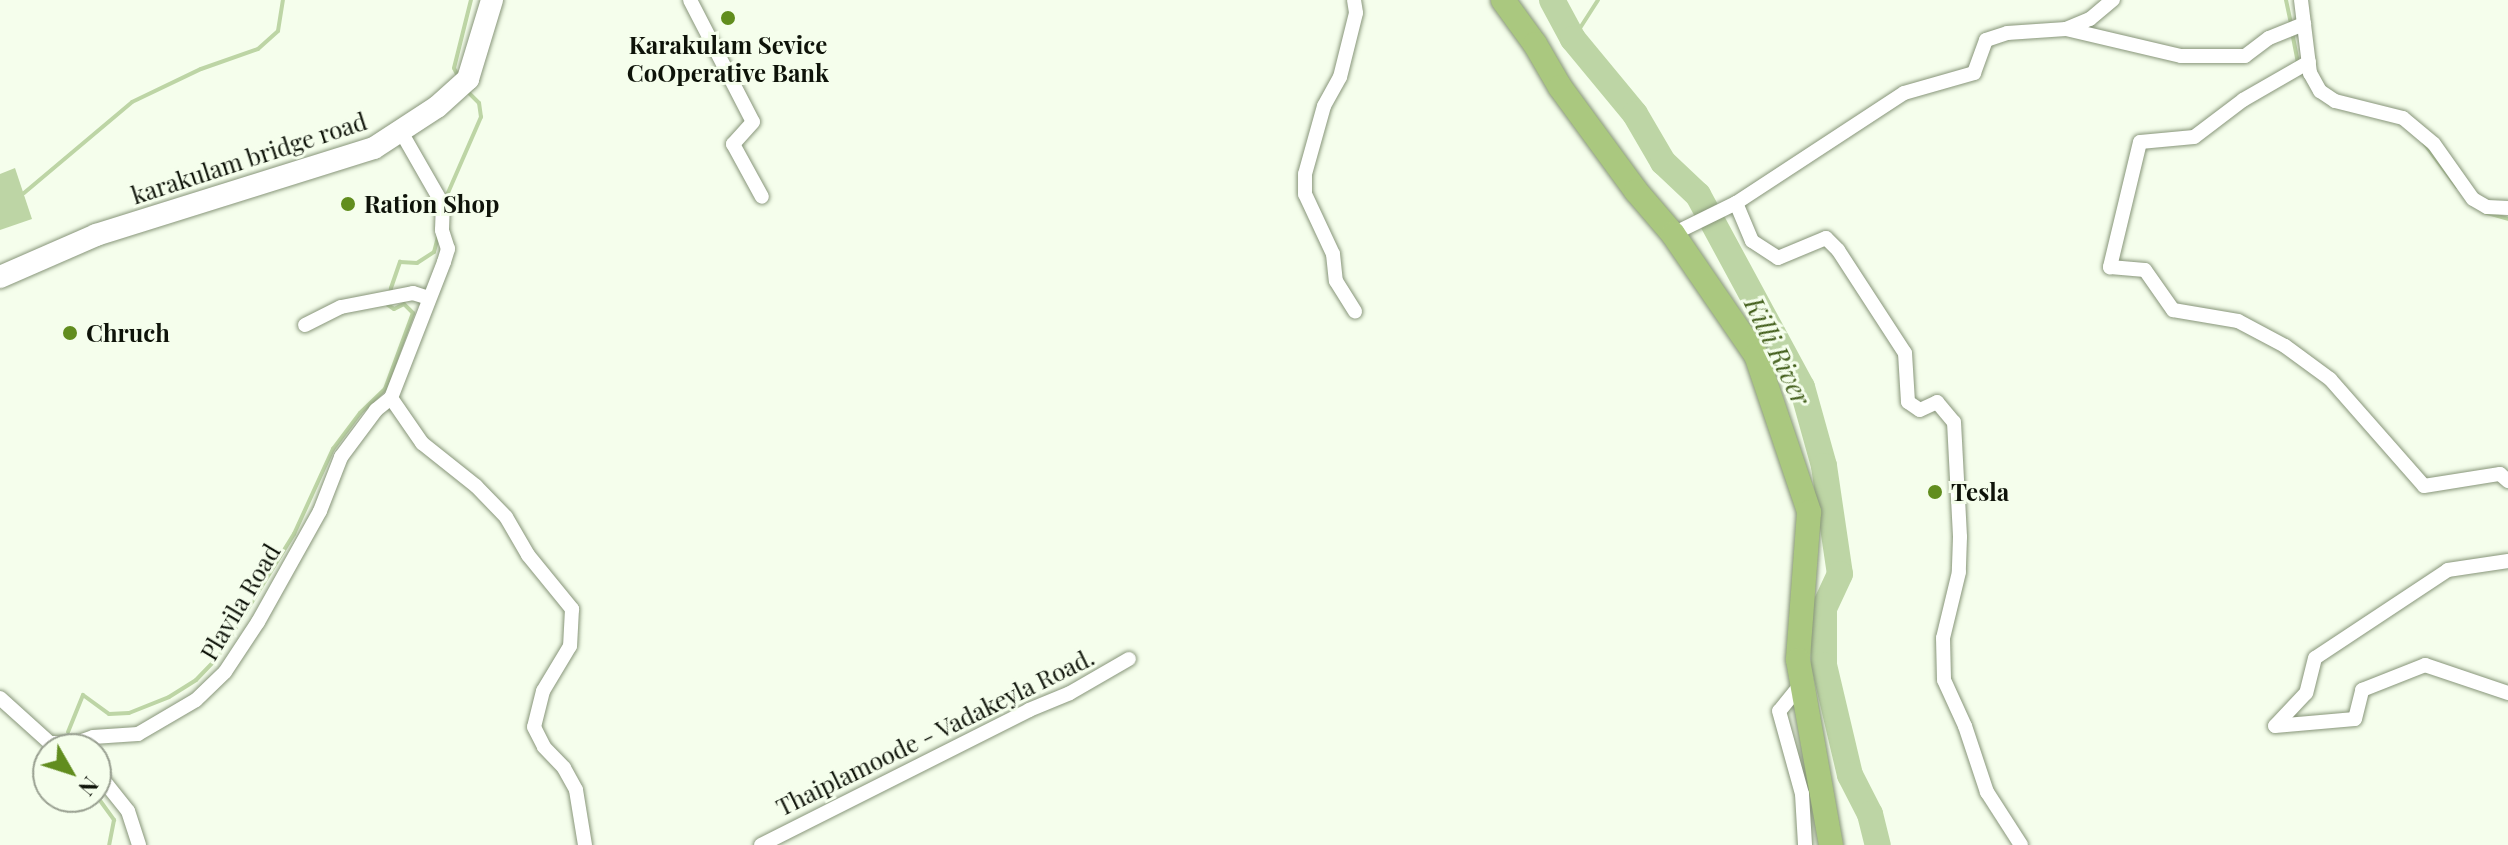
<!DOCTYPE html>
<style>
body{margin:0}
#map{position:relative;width:2508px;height:845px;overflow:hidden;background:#f5feec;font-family:"Playfair Display",serif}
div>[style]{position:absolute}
.water>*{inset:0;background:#bdd5a5}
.stream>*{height:4px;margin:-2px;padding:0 2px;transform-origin:2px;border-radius:2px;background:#bdd5a5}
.river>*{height:26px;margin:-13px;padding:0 13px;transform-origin:13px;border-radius:13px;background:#bdd5a5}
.roads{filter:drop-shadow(0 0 2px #879579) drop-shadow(0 0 2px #879579)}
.street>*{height:14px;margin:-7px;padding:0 7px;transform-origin:7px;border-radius:7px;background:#fff}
.secondary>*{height:22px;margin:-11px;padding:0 11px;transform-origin:11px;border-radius:11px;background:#fff}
.primary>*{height:24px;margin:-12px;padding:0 12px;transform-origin:12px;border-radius:12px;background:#aac87f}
.dots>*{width:22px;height:22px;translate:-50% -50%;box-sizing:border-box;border:4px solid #f5feec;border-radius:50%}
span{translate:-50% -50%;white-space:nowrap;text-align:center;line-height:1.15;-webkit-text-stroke:6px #f5feec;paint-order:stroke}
.poi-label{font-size:24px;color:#0e1309;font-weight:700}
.left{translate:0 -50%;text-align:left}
.street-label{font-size:24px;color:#0e1309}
.water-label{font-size:26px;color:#435f1c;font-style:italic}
.north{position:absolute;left:32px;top:733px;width:80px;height:80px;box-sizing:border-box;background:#f5feec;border:2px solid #99a091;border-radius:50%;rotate:129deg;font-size:22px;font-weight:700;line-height:32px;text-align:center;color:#0e1309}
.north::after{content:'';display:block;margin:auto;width:28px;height:36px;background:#618d1e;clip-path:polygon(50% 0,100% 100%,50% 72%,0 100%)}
</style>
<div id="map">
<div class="water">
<i style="clip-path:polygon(15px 168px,32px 219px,0 230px,0 174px)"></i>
</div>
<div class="stream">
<i style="left:2286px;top:0;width:24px;rotate:78deg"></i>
<i style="left:2292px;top:32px;width:32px;rotate:79deg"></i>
<i style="left:1573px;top:39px;width:46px;rotate:-57.3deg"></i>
<i style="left:459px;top:78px;width:11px;rotate:-117deg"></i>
<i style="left:454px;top:68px;width:70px;rotate:-76deg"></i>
<i style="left:2424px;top:143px;width:55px;rotate:53.1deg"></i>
<i style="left:24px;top:193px;width:141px;rotate:-40.1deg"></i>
<i style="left:132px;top:102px;width:76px;rotate:-25.6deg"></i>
<i style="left:201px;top:69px;width:60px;rotate:-19.3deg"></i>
<i style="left:258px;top:49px;width:27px;rotate:-42deg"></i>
<i style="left:278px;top:31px;width:31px;rotate:-81deg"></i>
<i style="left:444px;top:202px;width:93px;rotate:-66.5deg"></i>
<i style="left:481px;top:117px;width:14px;rotate:-98deg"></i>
<i style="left:479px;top:103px;width:20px;rotate:-135deg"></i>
<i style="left:2484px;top:212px;width:25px;rotate:16deg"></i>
<i style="left:68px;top:732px;width:40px;rotate:-68deg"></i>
<i style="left:83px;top:695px;width:32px;rotate:36deg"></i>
<i style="left:109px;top:714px;width:20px;rotate:-3deg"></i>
<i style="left:129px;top:713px;width:43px;rotate:-21.8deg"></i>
<i style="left:169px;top:697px;width:32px;rotate:-32deg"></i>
<i style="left:196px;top:680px;width:32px;rotate:-46deg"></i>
<i style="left:218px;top:657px;width:145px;rotate:-58.3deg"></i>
<i style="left:294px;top:534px;width:94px;rotate:-65.4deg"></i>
<i style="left:333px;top:449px;width:45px;rotate:-53.1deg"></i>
<i style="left:360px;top:413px;width:35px;rotate:-44deg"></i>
<i style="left:385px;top:389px;width:81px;rotate:-69.8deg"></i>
<i style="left:413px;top:313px;width:13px;rotate:-135deg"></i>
<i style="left:404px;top:304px;width:11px;rotate:153deg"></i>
<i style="left:394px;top:309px;width:7px;rotate:-146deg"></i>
<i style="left:388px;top:305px;width:17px;rotate:-80deg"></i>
<i style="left:391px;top:288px;width:28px;rotate:-71deg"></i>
<i style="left:400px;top:262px;width:17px;rotate:3deg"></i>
<i style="left:417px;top:263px;width:20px;rotate:-33deg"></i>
<i style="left:434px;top:252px;width:16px;rotate:-75deg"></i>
<i style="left:96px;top:795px;width:31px;rotate:54deg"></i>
<i style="left:114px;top:820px;width:25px;rotate:101deg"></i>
</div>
<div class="river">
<i style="left:1552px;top:0;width:44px;rotate:61.7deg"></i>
<i style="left:1573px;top:39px;width:97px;rotate:50.4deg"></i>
<i style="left:1635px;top:114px;width:56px;rotate:59.7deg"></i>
<i style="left:1663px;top:162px;width:48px;rotate:43.3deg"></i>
<i style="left:1698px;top:195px;width:218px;rotate:61.6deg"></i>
<i style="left:1802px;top:387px;width:82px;rotate:74.4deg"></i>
<i style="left:1824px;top:466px;width:109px;rotate:81.6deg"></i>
<i style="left:1840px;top:574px;width:38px;rotate:115deg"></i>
<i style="left:1824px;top:609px;width:56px;rotate:90deg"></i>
<i style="left:1824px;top:665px;width:113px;rotate:76.7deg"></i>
<i style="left:1850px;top:775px;width:44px;rotate:62.9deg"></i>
<i style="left:1870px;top:814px;width:32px;rotate:76deg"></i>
</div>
<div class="roads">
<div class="street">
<i style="left:690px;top:0;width:137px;rotate:62.7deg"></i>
<i style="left:753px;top:122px;width:30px;rotate:132deg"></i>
<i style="left:733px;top:144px;width:60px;rotate:61.3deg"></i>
<i style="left:1354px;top:0;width:13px;rotate:81deg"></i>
<i style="left:1356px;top:13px;width:66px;rotate:104deg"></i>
<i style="left:1340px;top:77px;width:33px;rotate:119deg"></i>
<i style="left:1324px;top:106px;width:71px;rotate:105.6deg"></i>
<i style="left:1305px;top:174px;width:20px;rotate:90deg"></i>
<i style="left:1305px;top:194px;width:66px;rotate:65deg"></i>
<i style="left:1333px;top:254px;width:27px;rotate:84deg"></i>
<i style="left:1336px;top:281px;width:36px;rotate:58deg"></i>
<i style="left:2301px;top:0;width:74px;rotate:83deg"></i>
<i style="left:2310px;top:73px;width:21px;rotate:61deg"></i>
<i style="left:2320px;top:91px;width:18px;rotate:34deg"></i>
<i style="left:2335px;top:101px;width:70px;rotate:14deg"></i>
<i style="left:2403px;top:118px;width:40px;rotate:40deg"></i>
<i style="left:2434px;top:144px;width:67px;rotate:54.7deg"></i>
<i style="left:2473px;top:199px;width:16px;rotate:30deg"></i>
<i style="left:2487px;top:207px;width:21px;rotate:3deg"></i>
<i style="left:2066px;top:29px;width:118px;rotate:13.2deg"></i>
<i style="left:2181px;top:56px;width:64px"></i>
<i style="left:2245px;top:56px;width:30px;rotate:-37deg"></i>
<i style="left:2269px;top:38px;width:38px;rotate:-22deg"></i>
<i style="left:2309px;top:62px;width:76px;rotate:150.1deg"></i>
<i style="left:2243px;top:100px;width:61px;rotate:142.9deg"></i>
<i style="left:2194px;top:137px;width:54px;rotate:174.7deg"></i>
<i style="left:2140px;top:142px;width:129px;rotate:103.5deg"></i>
<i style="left:2110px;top:267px;width:35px;rotate:5deg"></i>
<i style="left:2145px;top:270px;width:49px;rotate:55deg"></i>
<i style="left:2173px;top:310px;width:66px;rotate:9.6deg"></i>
<i style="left:2238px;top:321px;width:53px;rotate:28deg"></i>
<i style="left:2285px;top:346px;width:56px;rotate:36.3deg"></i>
<i style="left:2330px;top:379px;width:142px;rotate:48.7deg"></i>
<i style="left:2424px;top:486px;width:77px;rotate:-9deg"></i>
<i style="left:2500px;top:474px;width:11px;rotate:41deg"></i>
<i style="left:1736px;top:203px;width:41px;rotate:67.2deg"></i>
<i style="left:1752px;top:241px;width:31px;rotate:33deg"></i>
<i style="left:1778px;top:258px;width:52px;rotate:-22.6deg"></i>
<i style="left:1826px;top:238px;width:17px;rotate:45deg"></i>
<i style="left:1838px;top:250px;width:123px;rotate:57deg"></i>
<i style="left:1905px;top:353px;width:49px;rotate:86.5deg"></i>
<i style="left:1908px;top:402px;width:14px;rotate:34deg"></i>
<i style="left:1920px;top:410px;width:19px;rotate:-25deg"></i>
<i style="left:1937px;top:402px;width:26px;rotate:50deg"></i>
<i style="left:1954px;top:422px;width:115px;rotate:87deg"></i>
<i style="left:1960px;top:537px;width:35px;rotate:92deg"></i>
<i style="left:1959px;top:572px;width:68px;rotate:103.6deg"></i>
<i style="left:1943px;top:638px;width:42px;rotate:88.6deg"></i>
<i style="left:1944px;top:680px;width:51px;rotate:65.5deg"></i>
<i style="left:1965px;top:726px;width:70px;rotate:71.6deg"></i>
<i style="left:1987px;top:792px;width:63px;rotate:57.3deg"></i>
<i style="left:1673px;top:234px;width:70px;rotate:-26.2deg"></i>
<i style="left:1736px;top:203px;width:201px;rotate:-33.2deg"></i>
<i style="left:1904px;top:93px;width:73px;rotate:-15.9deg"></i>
<i style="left:1974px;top:73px;width:35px;rotate:-70deg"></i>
<i style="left:1986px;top:40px;width:22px;rotate:-18deg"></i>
<i style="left:2007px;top:33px;width:59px;rotate:-3.9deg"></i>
<i style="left:2066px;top:29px;width:26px;rotate:-23deg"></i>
<i style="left:2090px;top:19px;width:30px;rotate:-40deg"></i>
<i style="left:305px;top:325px;width:40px;rotate:-26.6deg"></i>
<i style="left:341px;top:307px;width:73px;rotate:-11deg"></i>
<i style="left:413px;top:293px;width:16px;rotate:18deg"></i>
<i style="left:391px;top:398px;width:55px;rotate:55.4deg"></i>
<i style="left:422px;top:443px;width:69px;rotate:38.5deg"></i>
<i style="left:476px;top:486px;width:43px;rotate:45.9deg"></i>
<i style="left:506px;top:517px;width:44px;rotate:59.9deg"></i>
<i style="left:528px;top:555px;width:70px;rotate:50.8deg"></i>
<i style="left:572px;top:609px;width:37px;rotate:93deg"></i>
<i style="left:570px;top:646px;width:52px;rotate:121deg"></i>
<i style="left:543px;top:691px;width:37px;rotate:104deg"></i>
<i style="left:534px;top:727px;width:22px;rotate:63deg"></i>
<i style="left:544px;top:747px;width:29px;rotate:46deg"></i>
<i style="left:564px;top:768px;width:25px;rotate:61deg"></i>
<i style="left:576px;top:790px;width:56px;rotate:80.7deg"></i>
<i style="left:2508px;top:561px;width:61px;rotate:171.5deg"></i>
<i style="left:2448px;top:570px;width:159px;rotate:146.5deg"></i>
<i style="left:2315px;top:658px;width:36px;rotate:104deg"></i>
<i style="left:2306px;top:693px;width:45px;rotate:133.2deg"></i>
<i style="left:2275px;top:726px;width:80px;rotate:-5deg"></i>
<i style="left:2355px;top:719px;width:30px;rotate:-76deg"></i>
<i style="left:2362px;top:690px;width:68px;rotate:-21.6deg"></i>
<i style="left:2425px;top:665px;width:88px;rotate:18.6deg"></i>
<i style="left:1802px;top:683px;width:36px;rotate:129deg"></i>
<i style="left:1779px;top:711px;width:86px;rotate:74.5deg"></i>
<i style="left:1802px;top:794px;width:51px;rotate:86.6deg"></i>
<i style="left:0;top:698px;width:67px;rotate:42deg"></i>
<i style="left:50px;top:743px;width:26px"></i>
<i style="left:76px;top:743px;width:18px;rotate:-19deg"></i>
<i style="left:93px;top:737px;width:45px;rotate:-3.8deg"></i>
<i style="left:138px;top:734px;width:67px;rotate:-30.4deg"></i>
<i style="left:196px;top:700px;width:40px;rotate:-44deg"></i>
<i style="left:225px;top:672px;width:60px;rotate:-56.6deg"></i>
<i style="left:258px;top:622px;width:127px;rotate:-60.8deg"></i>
<i style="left:320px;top:511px;width:58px;rotate:-68.7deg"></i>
<i style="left:341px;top:457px;width:59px;rotate:-53.3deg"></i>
<i style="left:376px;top:410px;width:19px;rotate:-39deg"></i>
<i style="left:391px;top:398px;width:146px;rotate:-68.7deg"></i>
<i style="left:444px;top:262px;width:14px;rotate:-73deg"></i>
<i style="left:448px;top:249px;width:20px;rotate:-108deg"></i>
<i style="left:442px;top:230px;width:25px;rotate:-88deg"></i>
<i style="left:443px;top:205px;width:86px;rotate:-119.8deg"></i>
<i style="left:96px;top:771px;width:51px;rotate:51.3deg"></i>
<i style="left:128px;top:811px;width:36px;rotate:72deg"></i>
<i style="left:761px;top:845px;width:300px;rotate:-26.7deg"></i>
<i style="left:1029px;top:710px;width:44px;rotate:-22.5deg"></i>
<i style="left:1070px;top:693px;width:68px;rotate:-30deg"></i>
</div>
<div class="secondary">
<i style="left:0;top:277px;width:105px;rotate:-23.6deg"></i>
<i style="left:96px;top:235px;width:291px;rotate:-17.4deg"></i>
<i style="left:374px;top:148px;width:75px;rotate:-33.1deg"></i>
<i style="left:437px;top:107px;width:42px;rotate:-42.1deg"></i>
<i style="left:468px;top:79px;width:83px;rotate:-73.1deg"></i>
</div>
<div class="primary">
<i style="left:1503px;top:0;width:54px;rotate:54deg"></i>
<i style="left:1535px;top:44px;width:50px;rotate:59.8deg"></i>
<i style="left:1560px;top:87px;width:129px;rotate:53.8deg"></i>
<i style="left:1636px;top:191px;width:57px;rotate:49.3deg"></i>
<i style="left:1673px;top:234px;width:147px;rotate:55.6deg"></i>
<i style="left:1756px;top:355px;width:166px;rotate:71.3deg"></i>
<i style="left:1809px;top:512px;width:148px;rotate:94.3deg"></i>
<i style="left:1798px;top:660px;width:188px;rotate:79.9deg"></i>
</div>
</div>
<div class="dots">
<i style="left:728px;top:18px;background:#618d1e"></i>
<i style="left:348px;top:204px;background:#618d1e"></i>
<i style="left:70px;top:333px;background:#618d1e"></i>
<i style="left:1935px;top:492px;background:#618d1e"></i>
</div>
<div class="poi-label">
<span style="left:728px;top:59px">Karakulam Sevice<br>CoOperative Bank</span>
<span class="left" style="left:364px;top:204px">Ration Shop</span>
<span class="left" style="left:86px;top:333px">Chruch</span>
<span class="left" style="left:1951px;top:492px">Tesla</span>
</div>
<div class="street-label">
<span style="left:249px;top:158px;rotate:-18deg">karakulam bridge road</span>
<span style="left:240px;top:602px;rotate:-59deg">Plavila Road</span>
<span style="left:935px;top:732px;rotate:-26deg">Thaiplamoode - Vadakeyla Road.</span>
</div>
<div class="water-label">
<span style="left:1778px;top:351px;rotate:64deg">Killi River</span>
</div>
<div class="north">N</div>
</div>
